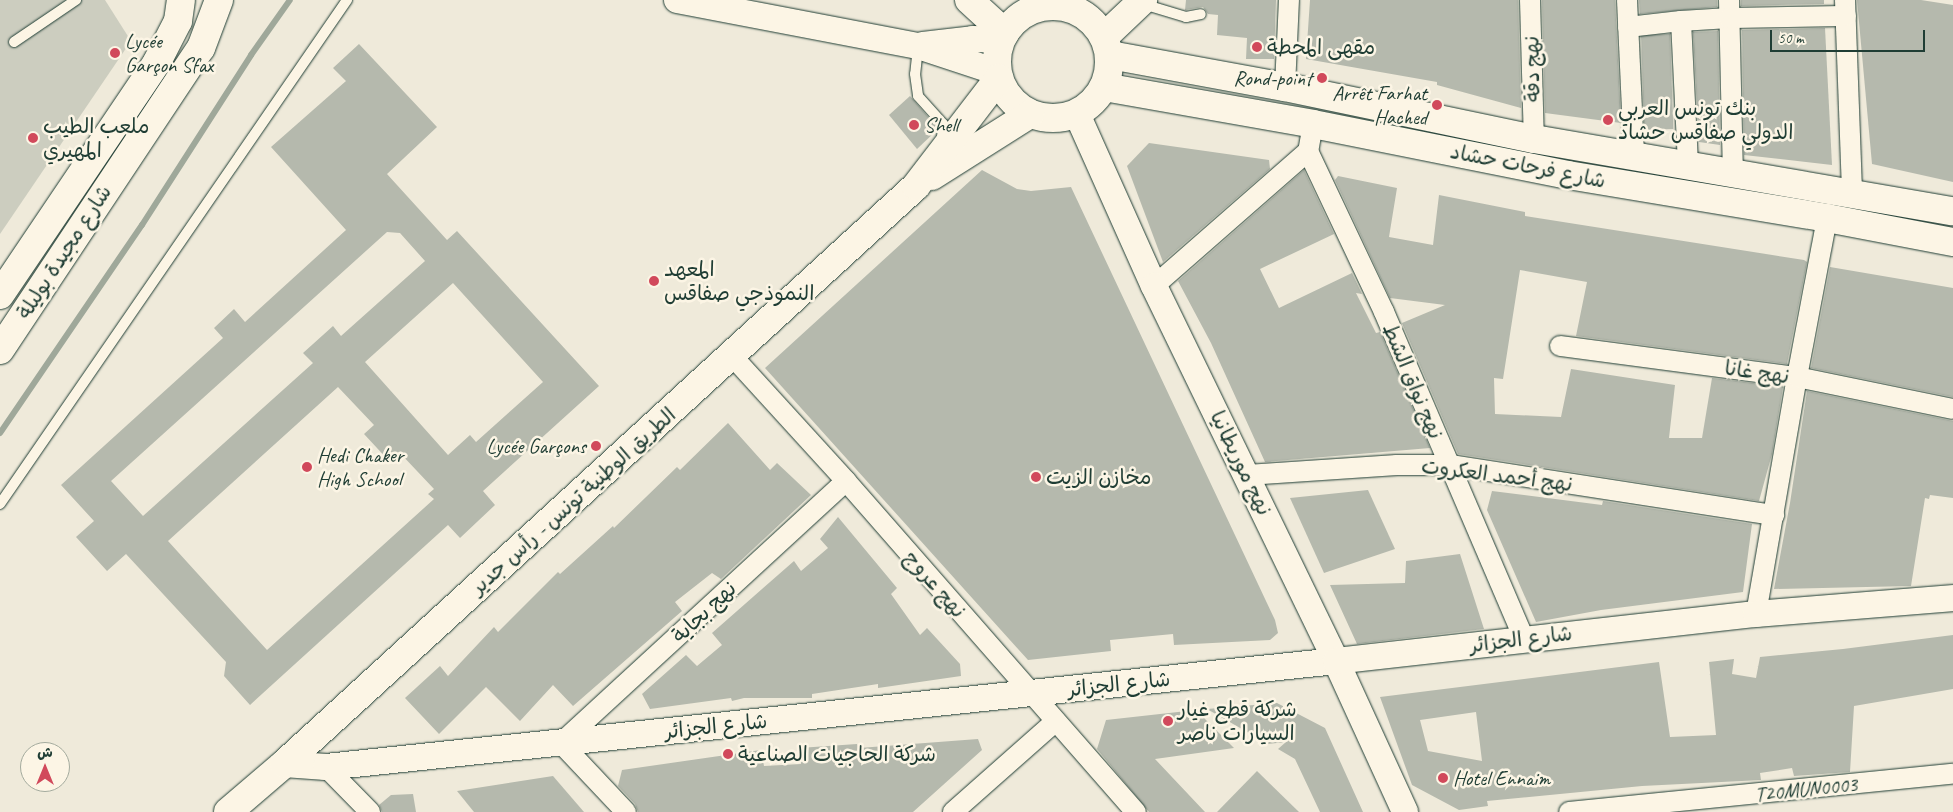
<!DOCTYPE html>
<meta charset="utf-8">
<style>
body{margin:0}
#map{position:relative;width:1953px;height:812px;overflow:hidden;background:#efeada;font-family:Caveat,"Playpen Sans Arabic",sans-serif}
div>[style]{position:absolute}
.green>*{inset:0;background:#cccdbf}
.stream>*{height:6px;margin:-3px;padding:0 3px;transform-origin:3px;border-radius:3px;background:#9fa89a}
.building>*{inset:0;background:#b5b9ad;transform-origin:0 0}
.roads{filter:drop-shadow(0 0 1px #1f3d34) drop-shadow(0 0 1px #1f3d34)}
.service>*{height:10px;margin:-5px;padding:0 5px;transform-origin:5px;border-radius:5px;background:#fcf5e5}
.minor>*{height:20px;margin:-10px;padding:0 10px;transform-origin:10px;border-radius:10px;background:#fcf5e5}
.tertiary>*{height:26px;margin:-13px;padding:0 13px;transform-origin:13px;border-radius:13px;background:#fcf5e5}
.secondary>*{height:28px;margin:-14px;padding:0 14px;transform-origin:14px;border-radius:14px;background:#fcf5e5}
.primary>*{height:28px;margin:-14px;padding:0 14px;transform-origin:14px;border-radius:14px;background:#fcf5e5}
.primary>.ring{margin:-14px;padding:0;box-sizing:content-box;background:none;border:28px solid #fcf5e5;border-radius:50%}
.dots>*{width:14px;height:14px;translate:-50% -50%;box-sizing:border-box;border:2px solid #fcf5e5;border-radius:50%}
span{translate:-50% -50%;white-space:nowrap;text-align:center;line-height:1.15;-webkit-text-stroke:5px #fcf5e5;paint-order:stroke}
.poi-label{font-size:21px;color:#1f3d34}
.left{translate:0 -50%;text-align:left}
.right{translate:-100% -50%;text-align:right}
.street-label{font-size:21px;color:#1f3d34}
.north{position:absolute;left:20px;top:742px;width:50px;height:50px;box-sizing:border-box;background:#fcf5e5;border:1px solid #a4ab9e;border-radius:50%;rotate:0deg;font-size:14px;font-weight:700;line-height:20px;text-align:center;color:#1f3d34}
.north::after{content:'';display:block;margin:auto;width:18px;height:22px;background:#d1495b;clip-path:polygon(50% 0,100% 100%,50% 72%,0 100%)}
.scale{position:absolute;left:1770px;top:30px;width:155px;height:22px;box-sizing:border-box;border:2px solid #1f3d34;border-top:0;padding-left:6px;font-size:15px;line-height:18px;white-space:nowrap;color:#1f3d34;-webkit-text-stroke:4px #fcf5e5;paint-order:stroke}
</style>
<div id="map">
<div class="green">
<i style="clip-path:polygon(0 0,105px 0,131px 41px,0 234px)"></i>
</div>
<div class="stream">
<i style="left:0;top:433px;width:252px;rotate:-55.7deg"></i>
<i style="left:142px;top:225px;width:202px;rotate:-57.3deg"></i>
<i style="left:251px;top:55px;width:67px;rotate:-54.7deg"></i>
</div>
<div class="building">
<i style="clip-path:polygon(1186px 0,1276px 0,1274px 59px,1246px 59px,1247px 38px,1217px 35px,1218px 15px,1208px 14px,1203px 7px,1185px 10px)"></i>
<i style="clip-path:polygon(1310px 0,1518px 0,1521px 108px,1437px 85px,1437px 82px,1306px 59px)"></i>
<i style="clip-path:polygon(1542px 0,1615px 0,1621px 123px,1545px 113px)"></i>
<i style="clip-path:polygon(1639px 0,1717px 0,1717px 7px,1640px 14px)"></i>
<i style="clip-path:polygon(1741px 0,1824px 0,1824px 4px,1741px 6px)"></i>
<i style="clip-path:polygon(1857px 0,1921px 0,1953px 5px,1953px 182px,1872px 164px)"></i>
<i style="clip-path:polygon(1825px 28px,1832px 165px,1744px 155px,1742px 30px)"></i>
<i style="clip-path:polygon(1718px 31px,1720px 145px,1699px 142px,1693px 32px)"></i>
<i style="left:1670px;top:34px;width:95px;height:29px;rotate:88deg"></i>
<i style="clip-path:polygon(evenodd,359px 44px,437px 127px,387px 174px,447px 240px,457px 231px,599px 386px,483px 491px,495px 505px,460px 538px,448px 525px,250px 705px,224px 676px,226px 662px,126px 554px,107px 571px,76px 537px,94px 521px,61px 485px,223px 338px,214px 328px,234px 309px,245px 322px,346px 230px,271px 147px,346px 81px,333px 68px,359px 44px,387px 232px,400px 233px,425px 261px,341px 336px,333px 326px,303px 353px,313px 363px,143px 516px,111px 481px,387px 232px,359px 44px,453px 283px,543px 382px,476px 442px,470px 435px,448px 455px,365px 362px,453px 283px,359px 44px,338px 387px,374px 425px,364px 434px,390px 462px,400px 453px,434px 489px,428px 494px,434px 499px,267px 650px,168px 541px,338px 387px)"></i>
<i style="clip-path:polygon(910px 96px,936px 126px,936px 131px,917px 149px,889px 115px)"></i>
<i style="clip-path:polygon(1149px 143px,1269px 160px,1270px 169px,1163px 262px,1127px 166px)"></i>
<i style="clip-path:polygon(982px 170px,1017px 189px,1031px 191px,1071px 187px,1275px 620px,1278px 633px,1270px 640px,1174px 645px,1173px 634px,1110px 640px,1111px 651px,1028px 660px,765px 368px)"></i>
<i style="clip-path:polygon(1304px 170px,1334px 234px,1260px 269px,1279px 308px,1352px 273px,1362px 294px,1356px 293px,1376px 333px,1380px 332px,1430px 448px,1265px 462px,1211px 343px,1178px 281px)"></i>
<i style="clip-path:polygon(1338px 176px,1397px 188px,1389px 237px,1433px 245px,1439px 195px,1525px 212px,1525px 216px,1804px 260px,1807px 262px,1787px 364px,1576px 336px,1587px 282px,1520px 270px,1503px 379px,1494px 378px,1495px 414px,1561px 417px,1571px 369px,1675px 385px,1669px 438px,1702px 438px,1712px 378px,1783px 387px,1772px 454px,1759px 501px,1458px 454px,1402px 323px,1445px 305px,1390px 298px,1335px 180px)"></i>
<i style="clip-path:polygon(1830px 267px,1953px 288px,1953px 397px,1811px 368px)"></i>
<i style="clip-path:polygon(1807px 391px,1953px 421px,1953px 498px,1930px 495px,1929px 499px,1925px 498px,1911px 586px,1774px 589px,1790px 503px)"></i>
<i style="clip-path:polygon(728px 423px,770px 470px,777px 463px,811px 495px,721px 579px,712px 573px,675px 602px,682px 611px,573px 706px,553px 685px,520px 721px,486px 687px,439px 734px,405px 698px,440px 666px,448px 676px,494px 627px,498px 632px,558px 572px,560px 574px,613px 526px,614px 528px,677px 467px,680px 470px)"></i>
<i style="clip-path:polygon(1368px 490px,1395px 549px,1324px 573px,1290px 498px)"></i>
<i style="clip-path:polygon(1492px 491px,1602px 505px,1603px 501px,1752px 524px,1743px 592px,1601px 610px,1536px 622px,1487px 510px)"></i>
<i style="clip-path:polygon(838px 517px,897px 588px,891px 594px,920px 635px,927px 628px,960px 664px,961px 676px,878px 688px,878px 684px,812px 694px,812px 698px,744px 698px,732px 701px,731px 698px,650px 709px,642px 694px,686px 655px,697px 666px,722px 645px,712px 633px,794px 561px,801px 571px,828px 548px,820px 539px)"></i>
<i style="clip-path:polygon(1460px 554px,1484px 629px,1357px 644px,1330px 585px,1405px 583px,1406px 561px)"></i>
<i style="clip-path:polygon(evenodd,1953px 635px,1953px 689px,1854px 706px,1850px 772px,1794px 776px,1792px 768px,1760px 773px,1761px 780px,1642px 786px,1487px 801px,1488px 806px,1459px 810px,1412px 785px,1380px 697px,1659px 662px,1670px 737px,1716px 735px,1709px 662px,1734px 659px,1732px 674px,1756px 678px,1760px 657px,1843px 649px,1953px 635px,1476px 712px,1482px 761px,1428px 751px,1420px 720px,1476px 712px)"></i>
<i style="clip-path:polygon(1277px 703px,1325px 728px,1363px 812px,1320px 812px,1295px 759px,1278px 749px,1286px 742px,1268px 744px,1207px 709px)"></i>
<i style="clip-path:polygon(1196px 710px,1234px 748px,1155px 759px,1205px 812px,1149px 812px,1097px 749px,1106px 720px)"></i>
<i style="clip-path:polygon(978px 739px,982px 750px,913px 812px,638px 812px,635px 804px,618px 786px,622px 770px,761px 750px,764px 766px,801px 764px,799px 748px,857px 744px,859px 748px)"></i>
<i style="clip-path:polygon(1257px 771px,1299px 812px,1217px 812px)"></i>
<i style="clip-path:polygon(553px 776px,584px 812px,474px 812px,457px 791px)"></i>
<i style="clip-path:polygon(413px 794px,416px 812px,382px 812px,379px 805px,391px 795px)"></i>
</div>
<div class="roads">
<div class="service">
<i style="left:1143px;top:4px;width:45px;rotate:16.8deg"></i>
<i style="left:1186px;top:17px;width:15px;rotate:-11deg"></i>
<i style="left:14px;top:42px;width:75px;rotate:-34.1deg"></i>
<i style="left:918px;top:47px;width:27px;rotate:96deg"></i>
<i style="left:915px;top:74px;width:22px;rotate:82deg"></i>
<i style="left:918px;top:96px;width:38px;rotate:48deg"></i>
<i style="left:943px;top:124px;width:16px;rotate:94deg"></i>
<i style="left:0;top:504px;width:612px;rotate:-55.45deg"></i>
</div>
<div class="minor">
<i style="left:1530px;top:0;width:139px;rotate:88.4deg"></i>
<i style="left:1627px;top:0;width:156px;rotate:87.4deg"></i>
<i style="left:1729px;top:0;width:172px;rotate:88.7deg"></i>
<i style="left:1845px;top:0;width:193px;rotate:87.9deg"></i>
<i style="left:1681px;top:21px;width:144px;rotate:87.2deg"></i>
<i style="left:1628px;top:27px;width:53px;rotate:-6.5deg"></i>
<i style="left:1681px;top:21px;width:48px;rotate:-3.6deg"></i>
<i style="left:1729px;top:18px;width:117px;rotate:-1deg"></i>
<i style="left:1285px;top:87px;width:87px;rotate:-87.4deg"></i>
<i style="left:1313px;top:124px;width:27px;rotate:100deg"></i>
<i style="left:1308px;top:151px;width:178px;rotate:64.7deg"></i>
<i style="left:1384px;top:312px;width:355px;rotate:66.8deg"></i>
<i style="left:1154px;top:286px;width:205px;rotate:-41.2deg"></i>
<i style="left:1560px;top:346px;width:239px;rotate:7.5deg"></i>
<i style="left:1797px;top:377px;width:159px;rotate:11.6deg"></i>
<i style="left:732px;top:356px;width:169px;rotate:47.6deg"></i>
<i style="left:846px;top:481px;width:440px;rotate:48.8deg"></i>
<i style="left:1247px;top:475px;width:150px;rotate:-3.8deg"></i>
<i style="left:1397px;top:465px;width:53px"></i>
<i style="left:1450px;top:465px;width:328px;rotate:8.8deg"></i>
<i style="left:1756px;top:614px;width:241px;rotate:-80.2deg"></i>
<i style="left:1797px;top:377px;width:162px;rotate:-79.3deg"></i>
<i style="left:326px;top:767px;width:63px;rotate:45.6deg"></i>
<i style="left:626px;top:812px;width:95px;rotate:-133.3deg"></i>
<i style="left:561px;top:743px;width:387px;rotate:-42.6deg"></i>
<i style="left:953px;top:812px;width:137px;rotate:-41.5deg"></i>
<i style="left:1569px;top:812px;width:386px;rotate:-5.7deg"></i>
</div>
<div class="tertiary">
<i style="left:677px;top:0;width:245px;rotate:10.8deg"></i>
<i style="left:918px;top:46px;width:83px;rotate:18.2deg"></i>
<i style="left:923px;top:45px;width:50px;rotate:-6.8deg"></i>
<i style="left:973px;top:39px;width:28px;rotate:2deg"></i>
<i style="left:1077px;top:114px;width:188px;rotate:65.9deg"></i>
<i style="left:1154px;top:286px;width:417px;rotate:64.1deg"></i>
<i style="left:1336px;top:661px;width:166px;rotate:65.4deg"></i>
<i style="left:284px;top:764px;width:42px;rotate:4.1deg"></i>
<i style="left:326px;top:767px;width:1016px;rotate:-5.99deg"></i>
<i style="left:1336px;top:661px;width:423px;rotate:-6.4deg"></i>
<i style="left:1756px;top:614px;width:198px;rotate:-4.6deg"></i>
</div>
<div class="secondary">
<i style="left:1110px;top:55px;width:178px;rotate:10.4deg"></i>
<i style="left:1285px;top:87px;width:254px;rotate:11.8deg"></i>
<i style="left:1534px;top:139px;width:425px;rotate:9.8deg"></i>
<i style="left:1104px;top:87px;width:212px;rotate:10deg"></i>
<i style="left:1313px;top:124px;width:260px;rotate:11.3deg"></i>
<i style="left:1568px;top:175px;width:263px;rotate:9.4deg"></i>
<i style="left:1827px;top:218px;width:128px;rotate:10.8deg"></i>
</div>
<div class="primary">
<i style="left:969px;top:0;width:49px;rotate:42.5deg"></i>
<i class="ring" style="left:997px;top:6px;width:84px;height:84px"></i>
<i style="left:1104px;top:37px;width:54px;rotate:-43.5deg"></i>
<i style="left:932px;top:176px;width:116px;rotate:-32.3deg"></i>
<i style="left:0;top:295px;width:281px;rotate:-56deg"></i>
<i style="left:157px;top:62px;width:46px;rotate:-62.9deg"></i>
<i style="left:178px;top:21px;width:21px;rotate:-82deg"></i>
<i style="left:0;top:350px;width:363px;rotate:-56.4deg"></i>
<i style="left:201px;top:48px;width:51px;rotate:-69.4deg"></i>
<i style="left:228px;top:812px;width:74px;rotate:-40.6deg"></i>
<i style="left:284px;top:764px;width:856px;rotate:-42.44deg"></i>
<i style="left:916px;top:186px;width:136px;rotate:-52.5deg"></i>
</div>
</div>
<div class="dots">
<i style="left:1257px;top:47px;background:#d1495b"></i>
<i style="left:115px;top:53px;background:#d1495b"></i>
<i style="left:1322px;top:78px;background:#d1495b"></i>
<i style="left:1437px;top:105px;background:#d1495b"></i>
<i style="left:1608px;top:120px;background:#d1495b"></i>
<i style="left:914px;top:125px;background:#d1495b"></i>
<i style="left:33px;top:138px;background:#d1495b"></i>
<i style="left:654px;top:281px;background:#d1495b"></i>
<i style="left:596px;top:446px;background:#d1495b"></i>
<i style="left:307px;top:467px;background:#d1495b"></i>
<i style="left:1036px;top:477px;background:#d1495b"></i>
<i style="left:1168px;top:721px;background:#d1495b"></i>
<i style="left:728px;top:754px;background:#d1495b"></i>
<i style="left:1443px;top:778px;background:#d1495b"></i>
</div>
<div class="poi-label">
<span class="left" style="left:125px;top:53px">Lycée<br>Garçon Sfax</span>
<span class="left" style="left:1267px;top:47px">مقهى المحطة</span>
<span class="right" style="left:1312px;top:78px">Rond-point</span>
<span class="right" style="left:1427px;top:105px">Arrêt Farhat<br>Hached</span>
<span class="left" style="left:1618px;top:120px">بنك تونس العربي<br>الدولي صفاقس حشاد</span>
<span class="left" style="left:924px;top:125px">Shell</span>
<span class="left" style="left:43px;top:138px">ملعب الطيب<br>المهيري</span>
<span class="left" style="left:664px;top:281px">المعهد<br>النموذجي صفاقس</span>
<span class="right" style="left:586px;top:446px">Lycée Garçons</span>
<span class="left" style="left:317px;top:467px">Hedi Chaker<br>High School</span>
<span class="left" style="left:1046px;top:477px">مخازن الزيت</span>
<span class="left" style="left:1178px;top:721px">شركة قطع غيار<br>السيارات ناصر</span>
<span class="left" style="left:738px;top:754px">شركة الحاجيات الصناعية</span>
<span class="left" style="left:1453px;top:778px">Hotel Ennaim</span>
</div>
<div class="street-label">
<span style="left:1532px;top:69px;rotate:-91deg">نهج دقة</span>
<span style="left:1528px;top:166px;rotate:11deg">شارع فرحات حشاد</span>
<span style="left:64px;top:252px;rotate:-57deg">شارع مجيدة بوليلة</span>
<span style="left:1757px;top:372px;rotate:8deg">نهج غانا</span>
<span style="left:1413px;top:381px;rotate:67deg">نهج نواق الشط</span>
<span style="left:1241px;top:463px;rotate:64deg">نهج موريطانيا</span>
<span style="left:1497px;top:475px;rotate:7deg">نهج أحمد العكروت</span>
<span style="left:573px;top:501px;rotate:-42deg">الطريق الوطنية تونس - رأس جدير</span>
<span style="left:935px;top:584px;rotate:49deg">نهج عروج</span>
<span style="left:704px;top:612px;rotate:-43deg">نهج بجاية</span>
<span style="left:1521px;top:639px;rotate:-7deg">شارع الجزائر</span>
<span style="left:1119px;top:684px;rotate:-6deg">شارع الجزائر</span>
<span style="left:716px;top:726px;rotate:-6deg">شارع الجزائر</span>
<span style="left:1806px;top:789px;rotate:-6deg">T20MUN0003</span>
</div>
<div class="north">ش</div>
<div class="scale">50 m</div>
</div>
